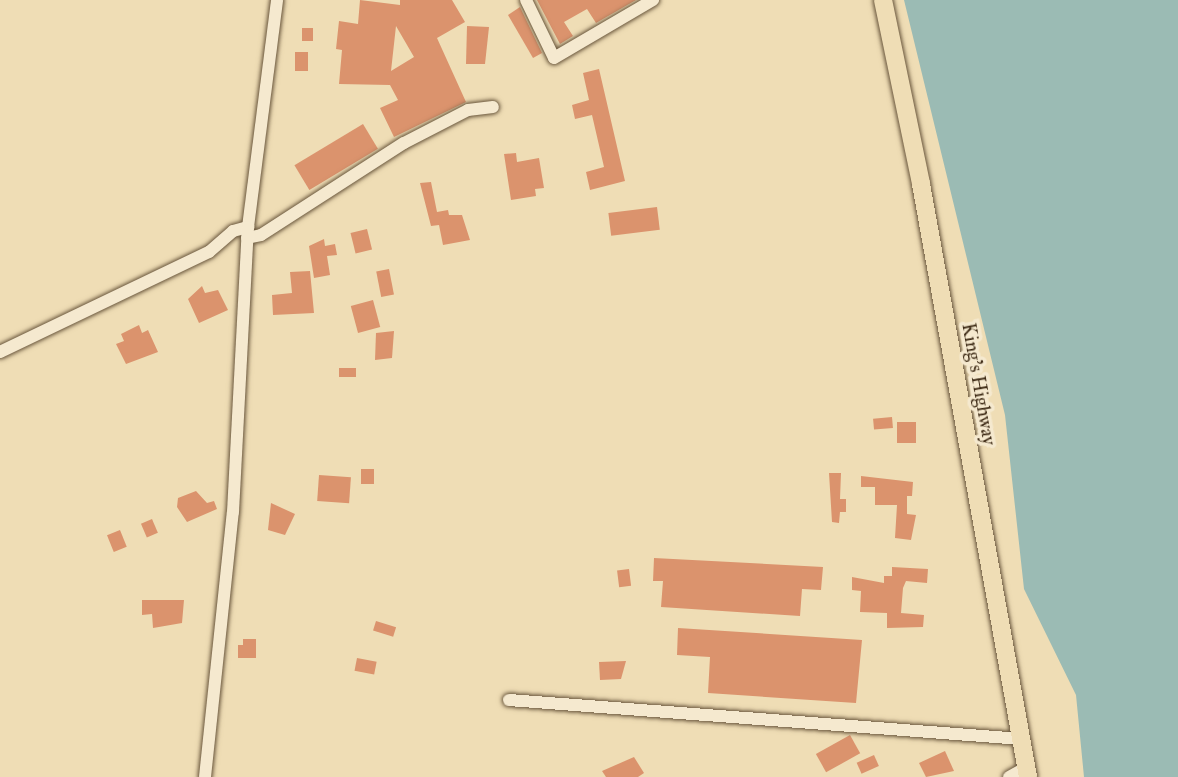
<!DOCTYPE html>
<style>
body{margin:0}
#map{position:relative;width:1178px;height:777px;overflow:hidden;background:#efddb5;font-family:"IM FELL Great Primer",serif}
div>[style]{position:absolute}
.water>*{inset:0;background:#9bbbb4}
.building>*{inset:0;background:#db936d;transform-origin:0 0}
.roads{filter:drop-shadow(0 0 2px #69563c) drop-shadow(0 0 2px #69563c)}
.minor>*{height:12px;margin:-6px;padding:0 6px;transform-origin:6px;border-radius:6px;background:#f5e9cf}
.highway>*{height:18px;margin:-9px;padding:0 9px;transform-origin:9px;border-radius:9px;background:#efddb5}
span{translate:-50% -50%;white-space:nowrap;text-align:center;line-height:1.15;-webkit-text-stroke:7px #f5e9cf;paint-order:stroke}
.street-label{font-size:19px;color:#3c2914}
</style>
<div id="map">
<div class="water">
<i style="clip-path:polygon(904px 0,1178px 0,1178px 777px,1084px 777px,1076px 695px,1024px 589px,1005px 415px)"></i>
</div>
<div class="building">
<i style="clip-path:polygon(evenodd,360px 0,400px 5px,400px 0,452px 0,465px 22px,437px 38px,466px 102px,394px 137px,380px 108px,398px 100px,390px 85px,339px 84px,342px 50px,336px 49px,339px 21px,358px 24px,360px 0,396px 26px,414px 57px,391px 71px,396px 26px)"></i>
<i style="clip-path:polygon(537px 0,636px 0,596px 23px,587px 9px,564px 22px,573px 36px,560px 44px)"></i>
<i style="clip-path:polygon(520px 7px,542px 53px,533px 58px,508px 15px)"></i>
<i style="clip-path:polygon(467px 26px,489px 27px,485px 64px,466px 64px)"></i>
<i style="left:302px;top:28px;width:11px;height:13px"></i>
<i style="left:295px;top:52px;width:13px;height:19px"></i>
<i style="clip-path:polygon(599px 69px,625px 181px,590px 190px,586px 172px,604px 167px,592px 115px,575px 119px,572px 105px,589px 100px,583px 73px)"></i>
<i style="left:363px;top:124px;width:29px;height:80px;rotate:59deg"></i>
<i style="clip-path:polygon(516px 153px,517px 162px,539px 158px,544px 188px,535px 189px,536px 196px,511px 200px,504px 154px)"></i>
<i style="clip-path:polygon(431px 182px,437px 212px,448px 210px,449px 215px,462px 215px,470px 240px,443px 245px,439px 225px,431px 226px,420px 183px)"></i>
<i style="left:657px;top:207px;width:23px;height:49px;rotate:83deg"></i>
<i style="left:367px;top:229px;width:21px;height:17px;rotate:76deg"></i>
<i style="clip-path:polygon(324px 239px,325px 246px,335px 244px,337px 255px,327px 256px,330px 275px,314px 278px,309px 246px)"></i>
<i style="left:389px;top:269px;width:26px;height:13px;rotate:79deg"></i>
<i style="clip-path:polygon(310px 271px,314px 313px,273px 315px,272px 295px,292px 293px,290px 272px)"></i>
<i style="clip-path:polygon(202px 286px,205px 293px,218px 290px,228px 310px,199px 323px,188px 299px)"></i>
<i style="left:373px;top:300px;width:28px;height:23px;rotate:75deg"></i>
<i style="clip-path:polygon(139px 325px,142px 333px,148px 330px,158px 352px,126px 364px,116px 344px,124px 341px,121px 334px)"></i>
<i style="clip-path:polygon(394px 331px,392px 358px,375px 360px,376px 333px)"></i>
<i style="left:339px;top:368px;width:17px;height:9px"></i>
<i style="left:892px;top:417px;width:11px;height:19px;rotate:85deg"></i>
<i style="left:897px;top:422px;width:19px;height:21px"></i>
<i style="left:361px;top:469px;width:13px;height:15px"></i>
<i style="clip-path:polygon(829px 473px,841px 473px,840px 499px,846px 499px,846px 512px,840px 512px,839px 523px,832px 522px)"></i>
<i style="left:319px;top:475px;width:32px;height:26px;rotate:4deg"></i>
<i style="clip-path:polygon(861px 476px,913px 482px,912px 496px,907px 496px,907px 514px,916px 515px,911px 540px,895px 538px,897px 505px,875px 505px,875px 487px,861px 487px)"></i>
<i style="clip-path:polygon(196px 491px,207px 503px,214px 501px,217px 509px,187px 522px,177px 507px,178px 498px)"></i>
<i style="clip-path:polygon(271px 503px,295px 514px,285px 535px,268px 530px)"></i>
<i style="left:152px;top:519px;width:15px;height:12px;rotate:67deg"></i>
<i style="left:120px;top:530px;width:18px;height:14px;rotate:68deg"></i>
<i style="clip-path:polygon(654px 558px,823px 567px,821px 590px,802px 589px,800px 616px,661px 607px,663px 581px,653px 581px)"></i>
<i style="clip-path:polygon(892px 567px,928px 569px,927px 583px,906px 581px,903px 588px,901px 613px,924px 615px,923px 627px,887px 628px,887px 613px,860px 612px,861px 591px,852px 590px,852px 577px,884px 583px,884px 576px,892px 576px)"></i>
<i style="left:629px;top:569px;width:17px;height:12px;rotate:83deg"></i>
<i style="clip-path:polygon(142px 600px,184px 600px,182px 623px,153px 628px,152px 614px,142px 615px)"></i>
<i style="left:376px;top:621px;width:21px;height:10px;rotate:17deg"></i>
<i style="clip-path:polygon(678px 628px,862px 640px,856px 703px,708px 693px,710px 657px,677px 655px)"></i>
<i style="clip-path:polygon(243px 639px,256px 639px,256px 658px,238px 658px,238px 645px,243px 645px)"></i>
<i style="left:357px;top:658px;width:20px;height:13px;rotate:11deg"></i>
<i style="clip-path:polygon(626px 661px,621px 679px,600px 680px,599px 662px)"></i>
<i style="left:850px;top:735px;width:21px;height:39px;rotate:61deg"></i>
<i style="clip-path:polygon(945px 751px,954px 771px,926px 777px,919px 763px)"></i>
<i style="left:874px;top:755px;width:12px;height:19px;rotate:66deg"></i>
<i style="clip-path:polygon(634px 757px,644px 773px,638px 777px,606px 777px,602px 771px)"></i>
</div>
<div class="roads">
<div class="minor">
<i style="left:526px;top:0;width:64px;rotate:64.2deg"></i>
<i style="left:554px;top:58px;width:115px;rotate:-30.4deg"></i>
<i style="left:247px;top:238px;width:14px;rotate:-12deg"></i>
<i style="left:261px;top:235px;width:170px;rotate:-32.8deg"></i>
<i style="left:404px;top:143px;width:72px;rotate:-27.3deg"></i>
<i style="left:468px;top:110px;width:25px;rotate:-7deg"></i>
<i style="left:0;top:352px;width:232px;rotate:-25.6deg"></i>
<i style="left:209px;top:252px;width:32px;rotate:-41deg"></i>
<i style="left:233px;top:231px;width:16px;rotate:-15deg"></i>
<i style="left:248px;top:227px;width:229px;rotate:-82.7deg"></i>
<i style="left:509px;top:700px;width:514px;rotate:4.35deg"></i>
<i style="left:205px;top:777px;width:266px;rotate:-84deg"></i>
<i style="left:233px;top:512px;width:285px;rotate:-87deg"></i>
<i style="left:1009px;top:777px;width:21px;rotate:-29deg"></i>
</div>
<div class="highway">
<i style="left:883px;top:0;width:188px;rotate:78.3deg"></i>
<i style="left:921px;top:184px;width:603px;rotate:79.77deg"></i>
</div>
</div>
<div class="street-label">
<span style="left:979px;top:384px;rotate:80deg">King's Highway</span>
</div>
</div>
